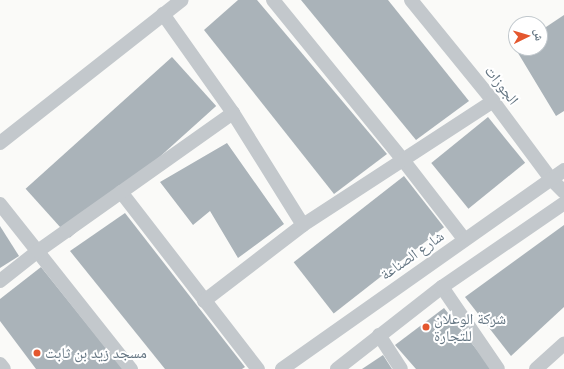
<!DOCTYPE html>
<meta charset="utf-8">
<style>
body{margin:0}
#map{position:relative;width:564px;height:369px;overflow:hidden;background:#fafaf8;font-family:"Space Grotesk","Noto Naskh Arabic",sans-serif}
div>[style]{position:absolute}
.building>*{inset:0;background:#aab3b9;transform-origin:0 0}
.minor>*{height:14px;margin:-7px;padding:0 7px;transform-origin:7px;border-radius:7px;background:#c3c8cc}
.dots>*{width:11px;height:11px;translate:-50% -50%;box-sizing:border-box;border:2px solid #fff;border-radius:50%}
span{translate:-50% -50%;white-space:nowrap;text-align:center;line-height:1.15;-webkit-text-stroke:4px #fff;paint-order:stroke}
.street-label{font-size:15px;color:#657683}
.poi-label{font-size:15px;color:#657683}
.left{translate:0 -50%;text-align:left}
.north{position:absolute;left:508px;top:16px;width:40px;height:40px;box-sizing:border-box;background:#fff;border:1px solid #c1c8cd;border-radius:50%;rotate:85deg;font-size:11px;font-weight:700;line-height:16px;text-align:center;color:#657683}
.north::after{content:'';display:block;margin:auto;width:14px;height:18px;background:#e4572e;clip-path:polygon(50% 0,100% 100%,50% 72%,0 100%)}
</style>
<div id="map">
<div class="building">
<i style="clip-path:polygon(238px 0,257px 0,387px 154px,334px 194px,204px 30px)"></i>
<i style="clip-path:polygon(301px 0,388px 0,469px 101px,416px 140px)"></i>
<i style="clip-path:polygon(564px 15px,564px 111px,556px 116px,515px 48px,540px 48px,540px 31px)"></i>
<i style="left:172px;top:57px;width:66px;height:197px;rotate:48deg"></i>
<i style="left:488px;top:117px;width:59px;height:73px;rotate:51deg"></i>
<i style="clip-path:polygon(227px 143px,284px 224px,238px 258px,210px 211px,193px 225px,160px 182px)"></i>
<i style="left:404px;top:176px;width:65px;height:140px;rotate:52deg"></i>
<i style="clip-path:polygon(125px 213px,245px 367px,242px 369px,165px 369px,70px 251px)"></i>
<i style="clip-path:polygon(564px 225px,564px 307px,511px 356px,465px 297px)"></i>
<i style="clip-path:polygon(0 226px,19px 256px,0 268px)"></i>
<i style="clip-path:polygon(41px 267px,123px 369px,36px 369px,0 321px,0 299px)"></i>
<i style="clip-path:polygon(444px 308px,492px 369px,416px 369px,395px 345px)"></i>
<i style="clip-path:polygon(383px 355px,392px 369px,362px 369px)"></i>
</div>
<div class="minor">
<i style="left:273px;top:0;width:206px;rotate:50.9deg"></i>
<i style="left:403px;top:160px;width:100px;rotate:52.3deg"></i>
<i style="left:411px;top:0;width:130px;rotate:50.9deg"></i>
<i style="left:493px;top:101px;width:97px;rotate:53.4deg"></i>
<i style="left:551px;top:179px;width:18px;rotate:45deg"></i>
<i style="left:163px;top:14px;width:121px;rotate:54.7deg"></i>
<i style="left:233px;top:113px;width:132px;rotate:58deg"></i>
<i style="left:0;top:143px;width:231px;rotate:-38.2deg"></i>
<i style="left:121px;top:192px;width:224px;rotate:52.3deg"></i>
<i style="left:0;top:204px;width:211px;rotate:51.6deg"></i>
<i style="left:0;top:281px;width:48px;rotate:-38.3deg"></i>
<i style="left:38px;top:251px;width:239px;rotate:-35.3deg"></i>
<i style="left:442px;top:287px;width:99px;rotate:55.7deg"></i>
<i style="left:204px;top:301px;width:125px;rotate:-37.5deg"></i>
<i style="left:303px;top:225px;width:227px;rotate:-33.1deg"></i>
<i style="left:379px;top:335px;width:40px;rotate:57.1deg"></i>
<i style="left:0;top:364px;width:6px;rotate:51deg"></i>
<i style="left:282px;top:369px;width:345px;rotate:-35.2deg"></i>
<i style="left:337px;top:369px;width:133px;rotate:-38deg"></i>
<i style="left:442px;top:287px;width:148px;rotate:-34.5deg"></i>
<i style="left:536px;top:369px;width:38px;rotate:-42deg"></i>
</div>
<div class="dots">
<i style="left:426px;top:327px;background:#e4572e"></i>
<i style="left:37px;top:353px;background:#e4572e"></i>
</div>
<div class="street-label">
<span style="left:502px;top:85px;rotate:52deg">الجوزات</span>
<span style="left:412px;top:255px;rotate:-35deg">شارع الصناعة</span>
</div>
<div class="poi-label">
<span class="left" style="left:434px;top:327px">شركة الوعلان<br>للتجارة</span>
<span class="left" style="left:45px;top:353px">مسجد زيد بن ثابت</span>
</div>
<div class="north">ش</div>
</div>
